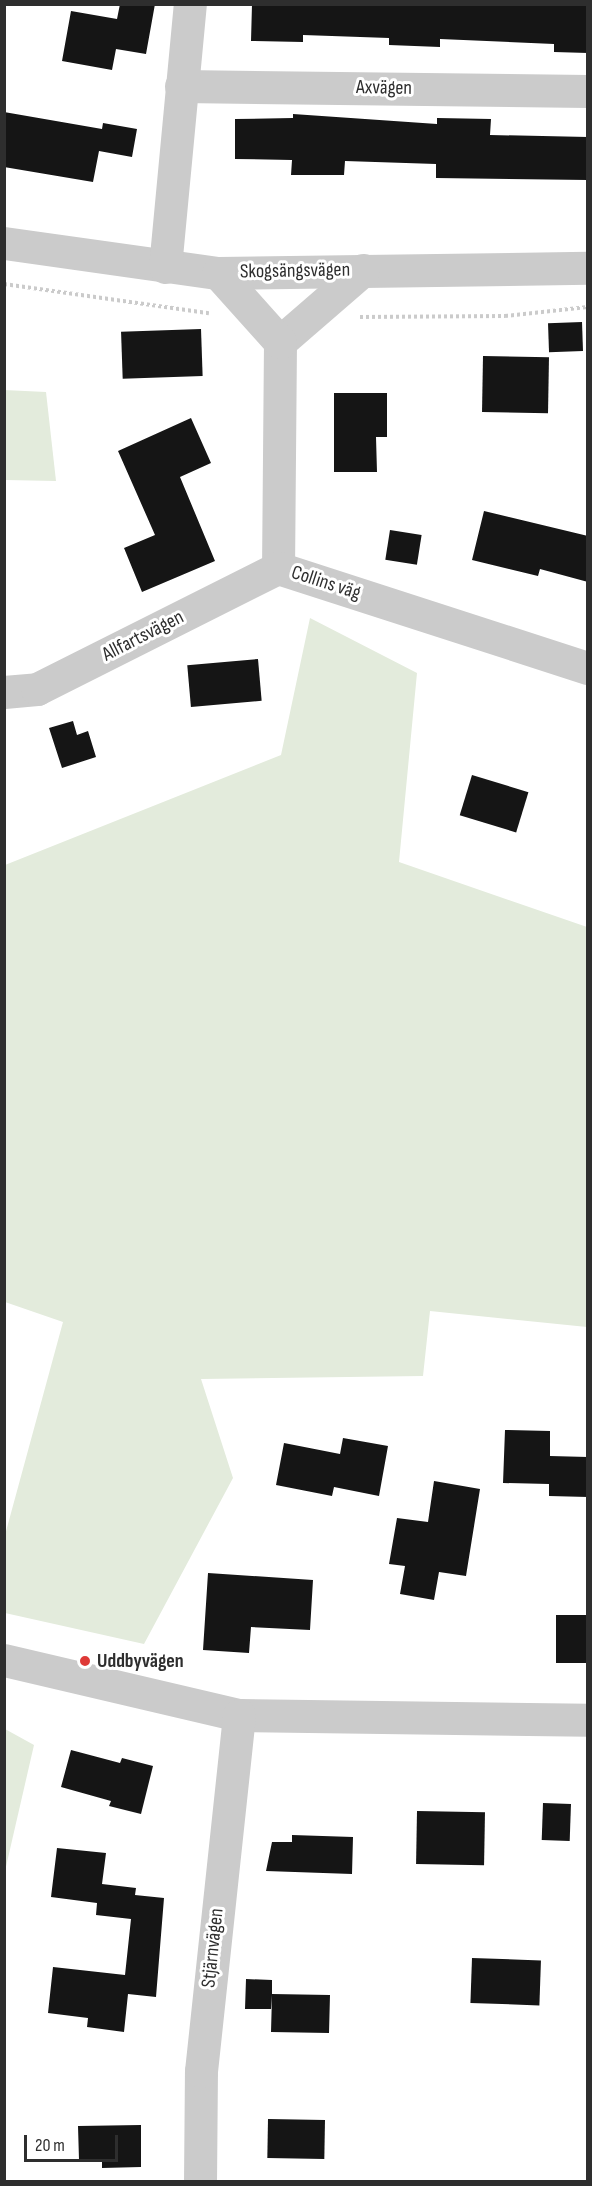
<!DOCTYPE html>
<meta charset="utf-8">
<style>
body{margin:0}
#map{position:relative;width:592px;height:2186px;overflow:hidden;background:#fff;font-family:"Sofia Sans Condensed",sans-serif}
div>[style]{position:absolute}
.green>*{inset:0;background:#e3ebdc}
.building>*{inset:0;background:#151515;transform-origin:0 0}
.path>*{height:4px;margin-top:-2px;transform-origin:0;background:repeating-linear-gradient(90deg,#cbcbcb 0 3px,transparent 0 6px)}
.minor>*{height:33px;margin:-16.5px;padding:0 16.5px;transform-origin:16.5px;border-radius:16.5px;background:#cbcbcb}
.dots>*{width:16px;height:16px;translate:-50% -50%;box-sizing:border-box;border:3px solid #fff;border-radius:50%}
span{translate:-50% -50%;white-space:nowrap;text-align:center;line-height:1.15;-webkit-text-stroke:6px #fff;paint-order:stroke}
.street-label{font-size:20px;color:#2e2e2e}
.poi-label{font-size:20px;color:#2e2e2e;font-weight:700}
.left{translate:0 -50%;text-align:left}
.frame{position:absolute;inset:0;border:6px solid #2e2e2e;pointer-events:none}
.scale{position:absolute;left:24px;top:2135px;width:94px;height:27px;box-sizing:border-box;border:3px solid #2e2e2e;border-top:0;padding-left:8px;font-size:18px;line-height:21px;white-space:nowrap;color:#2e2e2e;-webkit-text-stroke:4px #fff;paint-order:stroke}
</style>
<div id="map">
<div class="green">
<i style="clip-path:polygon(4px 390px,46px 392px,56px 481px,5px 480px)"></i>
<i style="clip-path:polygon(310px 618px,417px 673px,399px 862px,587px 927px,587px 1327px,430px 1311px,423px 1376px,201px 1379px,233px 1478px,144px 1644px,5px 1613px,5px 1535px,63px 1322px,5px 1302px,5px 865px,281px 755px)"></i>
<i style="clip-path:polygon(5px 1729px,34px 1745px,5px 1871px)"></i>
</div>
<div class="building">
<i style="clip-path:polygon(120px 4px,155px 4px,146px 54px,116px 49px,112px 70px,62px 61px,71px 11px,117px 19px)"></i>
<i style="clip-path:polygon(252px 4px,588px 4px,588px 53px,554px 52px,554px 44px,440px 39px,440px 47px,389px 45px,389px 38px,303px 35px,303px 42px,251px 41px)"></i>
<i style="clip-path:polygon(4px 112px,102px 129px,103px 123px,137px 129px,132px 157px,99px 151px,93px 182px,4px 167px)"></i>
<i style="clip-path:polygon(293px 114px,437px 124px,437px 118px,491px 119px,490px 135px,588px 137px,588px 180px,436px 178px,436px 164px,345px 161px,344px 175px,291px 175px,292px 160px,235px 159px,235px 119px,293px 118px)"></i>
<i style="left:582px;top:322px;width:29px;height:34px;rotate:88deg"></i>
<i style="left:201px;top:329px;width:47px;height:80px;rotate:88deg"></i>
<i style="left:483px;top:356px;width:66px;height:56px;rotate:1deg"></i>
<i style="clip-path:polygon(334px 393px,387px 393px,387px 437px,376px 437px,377px 472px,334px 472px)"></i>
<i style="clip-path:polygon(191px 418px,211px 463px,180px 477px,215px 561px,142px 592px,124px 548px,155px 535px,118px 451px)"></i>
<i style="clip-path:polygon(484px 511px,588px 536px,588px 582px,540px 569px,538px 576px,472px 560px)"></i>
<i style="left:390px;top:530px;width:32px;height:30px;rotate:9deg"></i>
<i style="left:258px;top:659px;width:42px;height:71px;rotate:85deg"></i>
<i style="clip-path:polygon(73px 721px,77px 735px,88px 731px,96px 757px,62px 768px,49px 728px)"></i>
<i style="left:472px;top:775px;width:59px;height:42px;rotate:17deg"></i>
<i style="clip-path:polygon(505px 1430px,550px 1431px,550px 1456px,588px 1457px,588px 1497px,549px 1496px,549px 1484px,503px 1483px)"></i>
<i style="clip-path:polygon(343px 1438px,388px 1446px,379px 1496px,334px 1487px,332px 1496px,276px 1485px,284px 1443px,340px 1454px)"></i>
<i style="clip-path:polygon(434px 1481px,480px 1489px,466px 1576px,439px 1572px,434px 1600px,400px 1594px,405px 1566px,389px 1564px,397px 1518px,428px 1522px)"></i>
<i style="clip-path:polygon(208px 1573px,313px 1580px,310px 1630px,251px 1627px,249px 1653px,203px 1650px)"></i>
<i style="left:556px;top:1615px;width:32px;height:48px"></i>
<i style="clip-path:polygon(71px 1750px,120px 1763px,122px 1758px,153px 1766px,141px 1814px,109px 1806px,111px 1801px,61px 1787px)"></i>
<i style="left:543px;top:1803px;width:28px;height:37px;rotate:2deg"></i>
<i style="left:417px;top:1811px;width:68px;height:53px;rotate:1deg"></i>
<i style="clip-path:polygon(292px 1835px,353px 1837px,352px 1874px,266px 1871px,272px 1842px,292px 1842px)"></i>
<i style="clip-path:polygon(57px 1848px,106px 1853px,102px 1884px,136px 1888px,135px 1895px,164px 1898px,156px 1997px,128px 1994px,124px 2032px,87px 2027px,88px 2018px,48px 2013px,53px 1967px,125px 1975px,131px 1919px,96px 1915px,97px 1903px,51px 1897px)"></i>
<i style="left:472px;top:1958px;width:69px;height:45px;rotate:2deg"></i>
<i style="clip-path:polygon(246px 1979px,272px 1980px,272px 1994px,330px 1995px,329px 2033px,271px 2032px,272px 1995px,271px 2009px,245px 2009px)"></i>
<i style="left:268px;top:2119px;width:57px;height:39px;rotate:1deg"></i>
<i style="clip-path:polygon(141px 2125px,141px 2167px,102px 2168px,102px 2160px,79px 2160px,78px 2126px)"></i>
</div>
<div class="path">
<i style="left:4px;top:284px;width:207px;rotate:8.1deg"></i>
<i style="left:360px;top:317px;width:145px;rotate:-0.4deg"></i>
<i style="left:505px;top:316px;width:83px;rotate:-6.2deg"></i>
</div>
<div class="minor">
<i style="left:181px;top:86px;width:407px;rotate:0.7deg"></i>
<i style="left:4px;top:243px;width:216px;rotate:8deg"></i>
<i style="left:218px;top:273px;width:370px;rotate:-0.8deg"></i>
<i style="left:165px;top:267px;width:264px;rotate:-84.6deg"></i>
<i style="left:363px;top:270px;width:110px;rotate:139.1deg"></i>
<i style="left:280px;top:342px;width:226px;rotate:90.5deg"></i>
<i style="left:278px;top:568px;width:326px;rotate:17.9deg"></i>
<i style="left:218px;top:273px;width:93px;rotate:48.1deg"></i>
<i style="left:4px;top:692px;width:33px;rotate:-5deg"></i>
<i style="left:37px;top:689px;width:270px;rotate:-26.7deg"></i>
<i style="left:4px;top:1660px;width:241px;rotate:13.2deg"></i>
<i style="left:239px;top:1715px;width:349px;rotate:0.8deg"></i>
<i style="left:200px;top:2182px;width:111px;rotate:-89.5deg"></i>
<i style="left:201px;top:2071px;width:358px;rotate:-83.9deg"></i>
</div>
<div class="dots">
<i style="left:85px;top:1661px;background:#de3937"></i>
</div>
<div class="street-label">
<span style="left:384px;top:88px;rotate:1deg">Axvägen</span>
<span style="left:295px;top:271px;rotate:-1deg">Skogsängsvägen</span>
<span style="left:326px;top:583px;rotate:18deg">Collins väg</span>
<span style="left:143px;top:636px;rotate:-27deg">Allfartsvägen</span>
<span style="left:213px;top:1948px;rotate:-84deg">Stjärnvägen</span>
</div>
<div class="poi-label">
<span class="left" style="left:97px;top:1661px">Uddbyvägen</span>
</div>
<div class="frame"></div>
<div class="scale">20 m</div>
</div>
